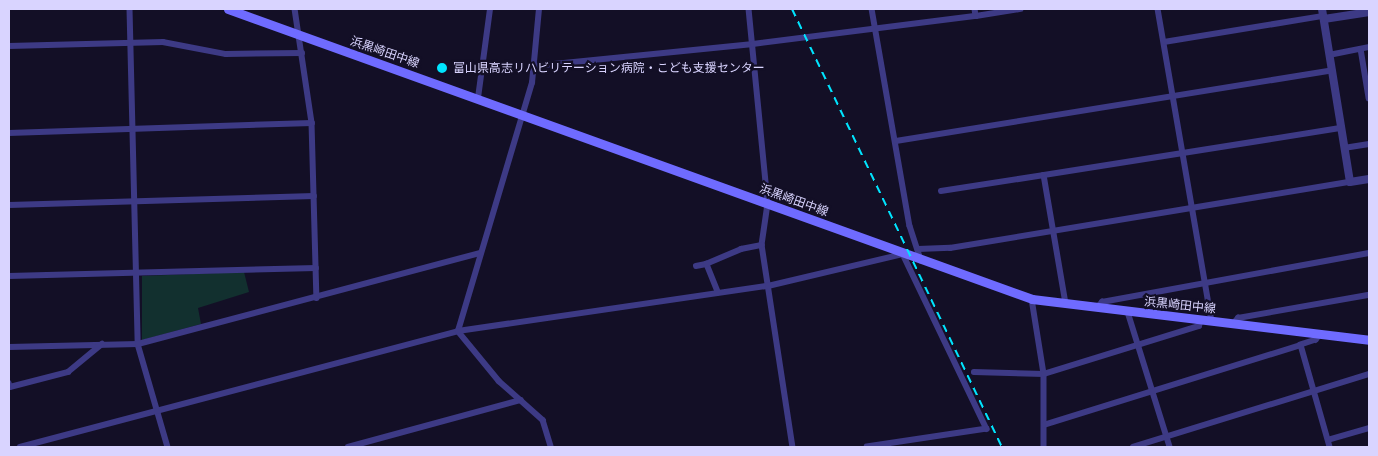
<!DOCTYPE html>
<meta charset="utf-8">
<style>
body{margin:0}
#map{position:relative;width:1378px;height:456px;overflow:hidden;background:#130f26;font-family:"PT Sans Narrow","Noto Sans JP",sans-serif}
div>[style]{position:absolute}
.green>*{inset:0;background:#12302f}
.minor>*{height:5.5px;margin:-2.75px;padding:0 2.75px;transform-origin:2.75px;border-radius:2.75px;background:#3d3a85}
.tertiary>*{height:8px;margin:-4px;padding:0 4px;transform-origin:4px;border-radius:4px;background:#3d3a85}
.secondary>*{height:9px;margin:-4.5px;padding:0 4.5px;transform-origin:4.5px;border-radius:4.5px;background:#6f6bff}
.rail>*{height:2px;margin-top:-1px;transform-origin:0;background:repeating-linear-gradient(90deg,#00e5ff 0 8px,transparent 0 14px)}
.dots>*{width:14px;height:14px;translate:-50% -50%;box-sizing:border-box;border:2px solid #130f26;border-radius:50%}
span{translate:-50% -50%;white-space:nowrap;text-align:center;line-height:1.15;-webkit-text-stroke:4.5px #130f26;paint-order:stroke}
.street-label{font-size:12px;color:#d9d4ff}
.poi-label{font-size:12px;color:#d9d4ff}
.left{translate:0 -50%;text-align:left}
.frame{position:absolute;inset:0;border:10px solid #d9d4ff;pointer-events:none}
</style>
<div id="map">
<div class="green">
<i style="clip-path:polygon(244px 272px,249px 292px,198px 308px,201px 324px,142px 340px,142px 276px)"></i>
</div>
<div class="minor">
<i style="left:130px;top:9px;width:335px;rotate:88.6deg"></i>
<i style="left:138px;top:344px;width:107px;rotate:73.8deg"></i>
<i style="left:295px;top:9px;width:115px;rotate:81.5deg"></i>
<i style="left:312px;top:123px;width:175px;rotate:88.4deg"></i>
<i style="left:749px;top:9px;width:196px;rotate:84.4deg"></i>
<i style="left:768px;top:204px;width:41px;rotate:98.3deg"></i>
<i style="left:762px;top:245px;width:204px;rotate:81.3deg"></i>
<i style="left:872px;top:9px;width:220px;rotate:80.1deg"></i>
<i style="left:910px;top:226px;width:36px;rotate:72deg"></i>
<i style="left:975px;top:9px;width:7px;rotate:82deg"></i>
<i style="left:976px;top:16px;width:45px;rotate:-9deg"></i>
<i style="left:1158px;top:9px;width:317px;rotate:80.2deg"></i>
<i style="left:1164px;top:42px;width:161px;rotate:-9.3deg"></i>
<i style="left:9px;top:46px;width:154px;rotate:-1.5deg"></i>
<i style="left:163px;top:42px;width:64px;rotate:10.8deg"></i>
<i style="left:226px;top:54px;width:76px;rotate:-0.8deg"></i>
<i style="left:1361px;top:49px;width:50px;rotate:80.7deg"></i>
<i style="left:1329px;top:55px;width:41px;rotate:-11.3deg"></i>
<i style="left:534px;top:66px;width:220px;rotate:-5.7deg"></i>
<i style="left:753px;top:44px;width:225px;rotate:-7.2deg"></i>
<i style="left:478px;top:98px;width:90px;rotate:-82.3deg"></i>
<i style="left:9px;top:133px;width:303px;rotate:-1.9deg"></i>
<i style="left:896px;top:141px;width:442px;rotate:-9.2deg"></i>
<i style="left:1344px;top:148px;width:25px;rotate:-9deg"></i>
<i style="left:1044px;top:175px;width:301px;rotate:-9deg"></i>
<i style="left:941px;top:191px;width:104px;rotate:-8.8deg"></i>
<i style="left:1044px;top:175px;width:131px;rotate:80.3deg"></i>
<i style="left:9px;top:205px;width:305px;rotate:-1.7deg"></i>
<i style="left:918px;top:249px;width:32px;rotate:-2deg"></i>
<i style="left:950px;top:248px;width:405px;rotate:-9.4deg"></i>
<i style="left:696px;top:266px;width:10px;rotate:-11deg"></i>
<i style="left:9px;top:276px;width:307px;rotate:-1.5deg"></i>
<i style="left:718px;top:293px;width:31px;rotate:-112deg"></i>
<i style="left:706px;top:264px;width:38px;rotate:-23deg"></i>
<i style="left:741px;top:249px;width:21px;rotate:-11deg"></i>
<i style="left:1032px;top:299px;width:76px;rotate:80.9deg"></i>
<i style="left:1044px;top:374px;width:73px;rotate:90deg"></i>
<i style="left:1097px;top:308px;width:8px;rotate:-50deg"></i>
<i style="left:1102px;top:302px;width:271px;rotate:-10.4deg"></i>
<i style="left:1128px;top:312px;width:141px;rotate:72.7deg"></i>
<i style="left:1233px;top:324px;width:8px;rotate:-50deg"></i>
<i style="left:1238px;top:318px;width:133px;rotate:-10deg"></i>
<i style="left:458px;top:331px;width:259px;rotate:-73.4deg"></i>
<i style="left:532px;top:83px;width:74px;rotate:-84.6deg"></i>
<i style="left:458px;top:331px;width:65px;rotate:50.6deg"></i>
<i style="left:499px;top:381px;width:59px;rotate:41.6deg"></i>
<i style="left:543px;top:420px;width:28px;rotate:73deg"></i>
<i style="left:1321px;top:334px;width:8px;rotate:130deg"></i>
<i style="left:1316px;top:340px;width:16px;rotate:162deg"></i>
<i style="left:1301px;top:345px;width:106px;rotate:74.1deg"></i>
<i style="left:9px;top:347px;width:129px;rotate:-1.3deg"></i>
<i style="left:138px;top:344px;width:354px;rotate:-14.9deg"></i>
<i style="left:974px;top:372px;width:70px;rotate:1.6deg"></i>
<i style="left:1044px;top:374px;width:162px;rotate:-17.2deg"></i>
<i style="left:1199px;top:326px;width:6px;rotate:-72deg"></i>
<i style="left:9px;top:383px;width:4px;rotate:76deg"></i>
<i style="left:10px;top:387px;width:60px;rotate:-14.5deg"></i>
<i style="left:68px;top:372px;width:44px;rotate:-39.5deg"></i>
<i style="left:1044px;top:425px;width:269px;rotate:-17.3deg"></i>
<i style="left:1328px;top:440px;width:43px;rotate:-16.3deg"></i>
<i style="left:20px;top:447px;width:453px;rotate:-14.8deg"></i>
<i style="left:458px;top:331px;width:313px;rotate:-8.3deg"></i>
<i style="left:768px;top:286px;width:139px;rotate:-13.3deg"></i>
<i style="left:903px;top:254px;width:194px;rotate:64.4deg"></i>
<i style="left:987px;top:429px;width:121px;rotate:171.5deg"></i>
<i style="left:348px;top:447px;width:179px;rotate:-15.2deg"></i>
<i style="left:1133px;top:447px;width:247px;rotate:-17.2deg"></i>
</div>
<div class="tertiary">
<i style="left:1322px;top:9px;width:175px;rotate:80.8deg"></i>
<i style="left:1350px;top:182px;width:19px;rotate:-9deg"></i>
<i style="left:1324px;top:19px;width:46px;rotate:-8.8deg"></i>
</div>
<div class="secondary">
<i style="left:228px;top:9px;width:855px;rotate:19.83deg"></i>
<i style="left:1032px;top:299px;width:339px;rotate:6.9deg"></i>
</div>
<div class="rail">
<i style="left:792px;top:9px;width:486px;rotate:64.4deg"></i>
</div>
<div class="dots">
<i style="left:442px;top:68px;background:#00e5ff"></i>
</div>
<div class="street-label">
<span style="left:385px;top:52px;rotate:19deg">浜黒崎田中線</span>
<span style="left:794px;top:200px;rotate:20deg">浜黒崎田中線</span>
<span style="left:1180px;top:305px;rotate:6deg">浜黒崎田中線</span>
</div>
<div class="poi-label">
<span class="left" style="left:453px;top:68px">富山県高志リハビリテーション病院・こども支援センター</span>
</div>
<div class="frame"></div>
</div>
